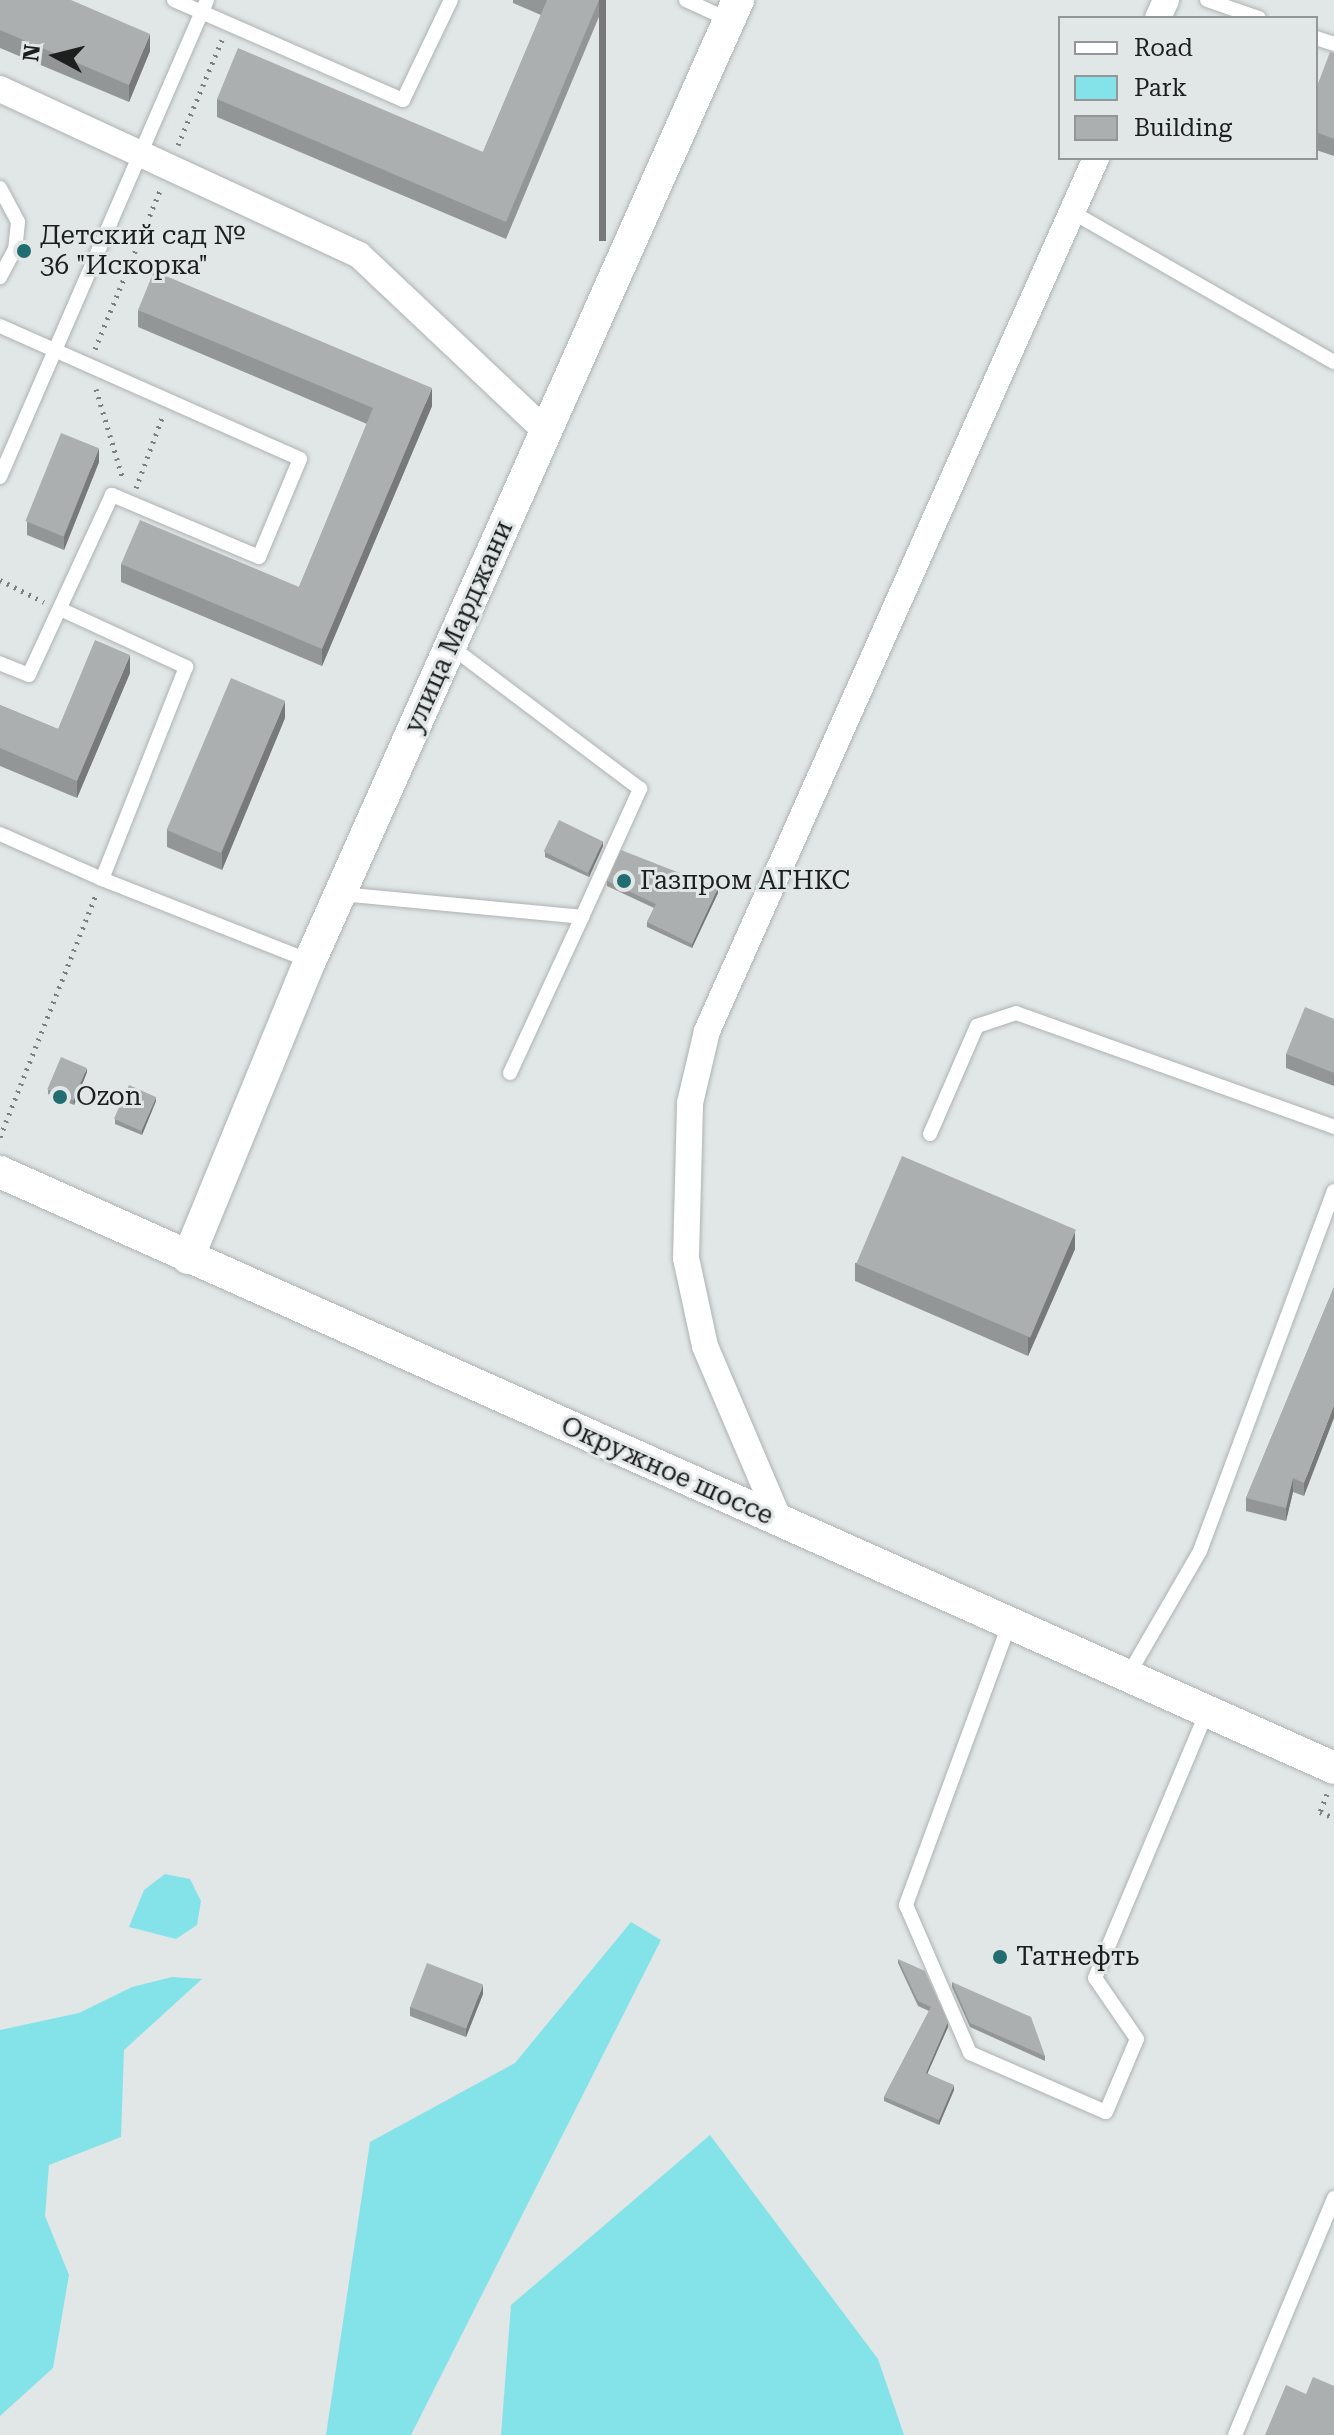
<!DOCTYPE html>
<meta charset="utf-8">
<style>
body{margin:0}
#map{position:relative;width:1334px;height:2435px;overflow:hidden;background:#e1e6e6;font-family:"Roboto Serif",serif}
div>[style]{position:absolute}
.green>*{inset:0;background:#84e3e9}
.path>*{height:5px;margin-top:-2.5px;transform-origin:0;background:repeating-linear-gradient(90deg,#7c7f7f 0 2px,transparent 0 8px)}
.roads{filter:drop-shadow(0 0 2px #adb2b2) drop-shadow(0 0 2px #adb2b2)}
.service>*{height:14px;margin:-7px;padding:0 7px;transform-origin:7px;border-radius:7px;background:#fff}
.minor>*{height:26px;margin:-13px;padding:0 13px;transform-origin:13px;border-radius:13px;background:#fff}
.tertiary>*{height:32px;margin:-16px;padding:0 16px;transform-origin:16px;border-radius:16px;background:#fff}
.wall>*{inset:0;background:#939696}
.shaded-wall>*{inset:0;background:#787a7a;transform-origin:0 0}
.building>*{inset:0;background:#abafaf;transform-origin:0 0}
.dots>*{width:22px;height:22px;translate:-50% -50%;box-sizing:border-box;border:4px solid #e1e6e6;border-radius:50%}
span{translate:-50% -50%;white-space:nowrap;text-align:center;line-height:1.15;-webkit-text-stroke:6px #e1e6e6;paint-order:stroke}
.poi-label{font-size:26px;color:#1d1f1f}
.left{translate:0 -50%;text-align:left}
.street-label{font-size:26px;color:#1d1f1f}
.legend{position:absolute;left:1058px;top:16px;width:260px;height:144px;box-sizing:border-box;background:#e1e6e6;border:2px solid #939696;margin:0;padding:10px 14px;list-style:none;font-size:24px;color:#1d1f1f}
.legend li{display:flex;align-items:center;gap:16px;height:40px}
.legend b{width:40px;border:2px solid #939696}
.north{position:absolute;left:16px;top:16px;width:80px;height:80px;-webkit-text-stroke:6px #e1e6e6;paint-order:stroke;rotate:277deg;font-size:22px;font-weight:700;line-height:32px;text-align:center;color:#1d1f1f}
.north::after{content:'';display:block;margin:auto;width:28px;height:36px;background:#1d1f1f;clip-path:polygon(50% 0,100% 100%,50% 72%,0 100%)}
</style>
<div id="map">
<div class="green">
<i style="clip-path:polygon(165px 1874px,190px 1879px,201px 1901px,197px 1925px,176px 1939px,129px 1927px,144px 1890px)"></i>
<i style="clip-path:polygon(631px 1922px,661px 1940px,411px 2435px,326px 2435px,370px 2142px,515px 2063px)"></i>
<i style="clip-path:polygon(172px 1977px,202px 1979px,124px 2050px,121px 2137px,49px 2165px,45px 2216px,69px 2275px,53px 2368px,0 2416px,0 2030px,79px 2013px,132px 1987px)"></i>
<i style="clip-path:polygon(710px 2135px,878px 2359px,904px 2435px,501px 2435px,511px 2305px)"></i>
</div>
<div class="path">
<i style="left:178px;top:145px;width:114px;rotate:-67.3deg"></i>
<i style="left:95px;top:349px;width:174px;rotate:-67.7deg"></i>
<i style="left:96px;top:389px;width:94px;rotate:73.3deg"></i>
<i style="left:136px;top:488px;width:75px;rotate:-69.6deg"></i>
<i style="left:0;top:580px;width:49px;rotate:26.6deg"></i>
<i style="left:0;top:1137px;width:260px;rotate:-68.4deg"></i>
<i style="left:1327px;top:1794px;width:19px;rotate:111deg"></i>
<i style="left:1320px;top:1812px;width:15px;rotate:23deg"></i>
</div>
<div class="roads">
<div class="service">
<i style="left:174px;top:0;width:250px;rotate:23.6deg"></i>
<i style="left:403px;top:100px;width:111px;rotate:-64.4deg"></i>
<i style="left:686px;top:0;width:47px;rotate:24.9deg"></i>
<i style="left:1207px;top:0;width:55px;rotate:19.1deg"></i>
<i style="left:1316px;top:38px;width:19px;rotate:18deg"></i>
<i style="left:0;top:188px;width:38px;rotate:62deg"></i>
<i style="left:18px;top:222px;width:27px;rotate:96deg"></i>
<i style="left:15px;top:249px;width:32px;rotate:118deg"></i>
<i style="left:1072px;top:212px;width:302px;rotate:29.8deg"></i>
<i style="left:0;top:326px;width:328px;rotate:23.9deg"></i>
<i style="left:300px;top:459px;width:106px;rotate:112.7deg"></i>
<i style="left:259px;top:557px;width:160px;rotate:-157.1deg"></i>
<i style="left:112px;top:495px;width:198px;rotate:114.8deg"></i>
<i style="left:29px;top:675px;width:31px;rotate:-158deg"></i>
<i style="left:0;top:477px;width:520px;rotate:-66.54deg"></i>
<i style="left:60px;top:609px;width:139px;rotate:24.7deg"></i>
<i style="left:186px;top:667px;width:228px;rotate:111.6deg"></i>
<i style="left:102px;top:879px;width:224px;rotate:21.5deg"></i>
<i style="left:0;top:834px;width:111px;rotate:23.8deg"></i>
<i style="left:340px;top:894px;width:243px;rotate:5.4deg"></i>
<i style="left:582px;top:917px;width:141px;rotate:-65.6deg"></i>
<i style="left:640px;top:789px;width:238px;rotate:-143deg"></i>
<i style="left:510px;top:1073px;width:172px;rotate:-65.2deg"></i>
<i style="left:930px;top:1134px;width:118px;rotate:-66.5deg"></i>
<i style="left:977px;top:1026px;width:41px;rotate:-18.4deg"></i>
<i style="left:1016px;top:1013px;width:338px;rotate:19.7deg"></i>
<i style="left:1010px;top:1622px;width:302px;rotate:110.2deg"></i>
<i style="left:906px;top:1905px;width:161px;rotate:66.6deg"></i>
<i style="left:970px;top:2053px;width:148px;rotate:23.5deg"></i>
<i style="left:1106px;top:2112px;width:79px;rotate:-67deg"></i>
<i style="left:1137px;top:2039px;width:74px;rotate:-124.5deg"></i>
<i style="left:1095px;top:1978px;width:289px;rotate:-67.2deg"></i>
<i style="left:1127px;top:1677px;width:146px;rotate:-59.9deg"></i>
<i style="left:1200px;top:1551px;width:384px;rotate:-69.6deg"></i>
<i style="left:1235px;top:2435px;width:257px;rotate:-67.3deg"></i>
</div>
<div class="minor">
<i style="left:1158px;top:18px;width:20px;rotate:-66deg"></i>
<i style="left:0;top:89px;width:396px;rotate:24.8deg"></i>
<i style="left:359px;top:255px;width:257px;rotate:43.3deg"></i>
<i style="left:780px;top:1522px;width:191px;rotate:-113.1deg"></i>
<i style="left:705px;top:1346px;width:90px;rotate:-102.2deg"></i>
<i style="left:686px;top:1258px;width:155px;rotate:-88.5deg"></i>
<i style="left:690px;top:1103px;width:74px;rotate:-76.7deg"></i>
<i style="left:707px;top:1031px;width:956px;rotate:-65.98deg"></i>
</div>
<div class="tertiary">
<i style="left:0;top:1172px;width:1461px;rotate:24.07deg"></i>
<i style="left:188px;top:1258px;width:321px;rotate:-67.7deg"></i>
<i style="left:310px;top:961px;width:1052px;rotate:-65.99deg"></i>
</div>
</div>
<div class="wall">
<i style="clip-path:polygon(0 0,150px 51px,129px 102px,0 48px)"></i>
<i style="clip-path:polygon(513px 0,606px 0,506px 239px,217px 117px,217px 99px,483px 152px,541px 15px,513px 3px)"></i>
<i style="clip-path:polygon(1334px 53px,1334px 156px,1316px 150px,1316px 89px)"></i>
<i style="clip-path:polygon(138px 310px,432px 406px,322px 666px,121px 582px,121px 564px,299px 587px,367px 424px,138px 327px)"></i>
<i style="clip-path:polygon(99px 462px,64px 550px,27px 535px,27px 522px)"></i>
<i style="clip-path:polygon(130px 673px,77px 798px,0 766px,0 705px,58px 729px)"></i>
<i style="clip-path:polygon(285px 718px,222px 870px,167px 847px,167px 830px)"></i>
<i style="clip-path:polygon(603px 846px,589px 877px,545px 857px,545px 852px)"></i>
<i style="clip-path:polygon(607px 881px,718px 893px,692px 948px,647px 927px,647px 922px,654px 908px,607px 886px)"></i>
<i style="clip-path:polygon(1334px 1019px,1334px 1086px,1286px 1068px,1286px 1054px)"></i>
<i style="clip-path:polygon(87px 1072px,74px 1105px,48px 1094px,48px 1090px)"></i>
<i style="clip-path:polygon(156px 1101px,142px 1135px,115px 1124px,115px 1119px)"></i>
<i style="clip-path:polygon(1075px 1249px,1028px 1356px,855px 1281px,855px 1263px)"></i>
<i style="clip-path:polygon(1334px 1287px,1304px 1496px,1293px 1492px,1286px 1521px,1246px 1511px,1246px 1498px)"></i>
<i style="clip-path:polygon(898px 1959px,948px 2027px,927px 2073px,954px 2090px,939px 2125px,884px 2101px,884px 2097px,929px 2011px,918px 2006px,898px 1963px)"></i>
<i style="clip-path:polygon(952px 1982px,1045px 2056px,1045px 2061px,970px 2027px,952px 1987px)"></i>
<i style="clip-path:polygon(483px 1994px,466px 2037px,410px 2016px,410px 2007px)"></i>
</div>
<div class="shaded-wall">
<i style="left:599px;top:0;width:7px;height:241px"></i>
<i style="clip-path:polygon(150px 34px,150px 51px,129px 102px,129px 85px)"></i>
<i style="clip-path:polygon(432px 388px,432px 406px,322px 666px,322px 649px)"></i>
<i style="clip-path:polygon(99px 448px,99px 462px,64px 550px,64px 537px)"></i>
<i style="clip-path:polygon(130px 655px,130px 673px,77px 798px,77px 781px)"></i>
<i style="clip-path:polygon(285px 701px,285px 718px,222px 870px,222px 852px)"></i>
<i style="clip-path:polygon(603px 841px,603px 846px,589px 877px,589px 873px)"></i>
<i style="clip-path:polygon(718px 888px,718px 893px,692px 948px,692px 944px)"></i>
<i style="clip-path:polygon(87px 1068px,87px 1072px,74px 1105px,74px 1100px)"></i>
<i style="clip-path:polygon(156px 1097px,156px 1101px,142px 1135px,142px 1130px)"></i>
<i style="clip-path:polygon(1075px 1231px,1075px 1249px,1028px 1356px,1028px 1338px)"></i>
<i style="clip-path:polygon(1334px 1405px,1334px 1418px,1304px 1496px,1304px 1483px)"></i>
<i style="clip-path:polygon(1293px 1478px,1293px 1492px,1286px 1521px,1286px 1508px)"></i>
<i style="clip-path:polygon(483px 1985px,483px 1994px,466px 2037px,466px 2028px)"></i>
<i style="clip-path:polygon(948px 2022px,948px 2027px,926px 2077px,926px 2073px)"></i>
<i style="clip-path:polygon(954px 2085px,954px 2090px,939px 2125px,939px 2120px)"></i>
</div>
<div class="building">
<i style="clip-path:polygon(0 0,71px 0,150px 34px,129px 85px,0 30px)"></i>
<i style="clip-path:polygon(547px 0,599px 0,506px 222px,217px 99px,238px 48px,483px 152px)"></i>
<i style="clip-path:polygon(1330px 52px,1334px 53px,1334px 139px,1316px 132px,1316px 89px)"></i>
<i style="clip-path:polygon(154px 271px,432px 388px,322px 649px,121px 564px,140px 520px,299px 587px,373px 408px,138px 310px)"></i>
<i style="left:61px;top:433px;width:41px;height:95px;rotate:22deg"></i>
<i style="clip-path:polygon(95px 640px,130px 655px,77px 781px,0 748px,0 705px,58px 729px)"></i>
<i style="left:231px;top:678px;width:59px;height:165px;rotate:23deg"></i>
<i style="left:559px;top:820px;width:49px;height:35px;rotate:26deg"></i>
<i style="clip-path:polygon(621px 850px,718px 888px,692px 944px,647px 922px,656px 904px,607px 881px)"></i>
<i style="clip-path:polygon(1305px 1007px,1334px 1019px,1334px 1073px,1286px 1054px)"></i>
<i style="left:61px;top:1057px;width:28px;height:35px;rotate:23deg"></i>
<i style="left:129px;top:1085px;width:30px;height:37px;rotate:24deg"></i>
<i style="left:902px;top:1156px;width:189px;height:117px;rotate:23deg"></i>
<i style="clip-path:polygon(1334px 1287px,1334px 1405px,1304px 1483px,1293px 1478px,1286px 1508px,1246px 1498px)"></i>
<i style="clip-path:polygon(898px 1959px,925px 1971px,948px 2022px,926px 2073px,954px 2085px,939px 2120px,884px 2097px,931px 2007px,918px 2001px)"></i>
<i style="left:427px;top:1963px;width:60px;height:47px;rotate:21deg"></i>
<i style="clip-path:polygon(952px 1982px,1031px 2017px,1045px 2056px,970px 2023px)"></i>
<i style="clip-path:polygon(1313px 2377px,1334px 2386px,1334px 2435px,1265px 2435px,1286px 2385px,1306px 2394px)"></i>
</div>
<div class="dots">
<i style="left:24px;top:251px;background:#216d72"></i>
<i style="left:624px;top:881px;background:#216d72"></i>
<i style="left:60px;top:1097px;background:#216d72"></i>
<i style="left:1000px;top:1957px;background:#216d72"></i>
</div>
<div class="poi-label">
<span class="left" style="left:40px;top:251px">Детский сад №<br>36 "Искорка"</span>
<span class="left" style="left:640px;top:881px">Газпром АГНКС</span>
<span class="left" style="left:76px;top:1097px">Ozon</span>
<span class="left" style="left:1016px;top:1957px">Татнефть</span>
</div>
<div class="street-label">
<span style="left:459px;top:627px;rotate:-66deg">улица Марджани</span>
<span style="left:667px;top:1471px;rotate:24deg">Окружное шоссе</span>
</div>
<ul class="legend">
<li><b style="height:10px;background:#fff"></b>Road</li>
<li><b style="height:22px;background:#84e3e9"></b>Park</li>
<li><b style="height:22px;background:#abafaf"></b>Building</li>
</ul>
<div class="north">N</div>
</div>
